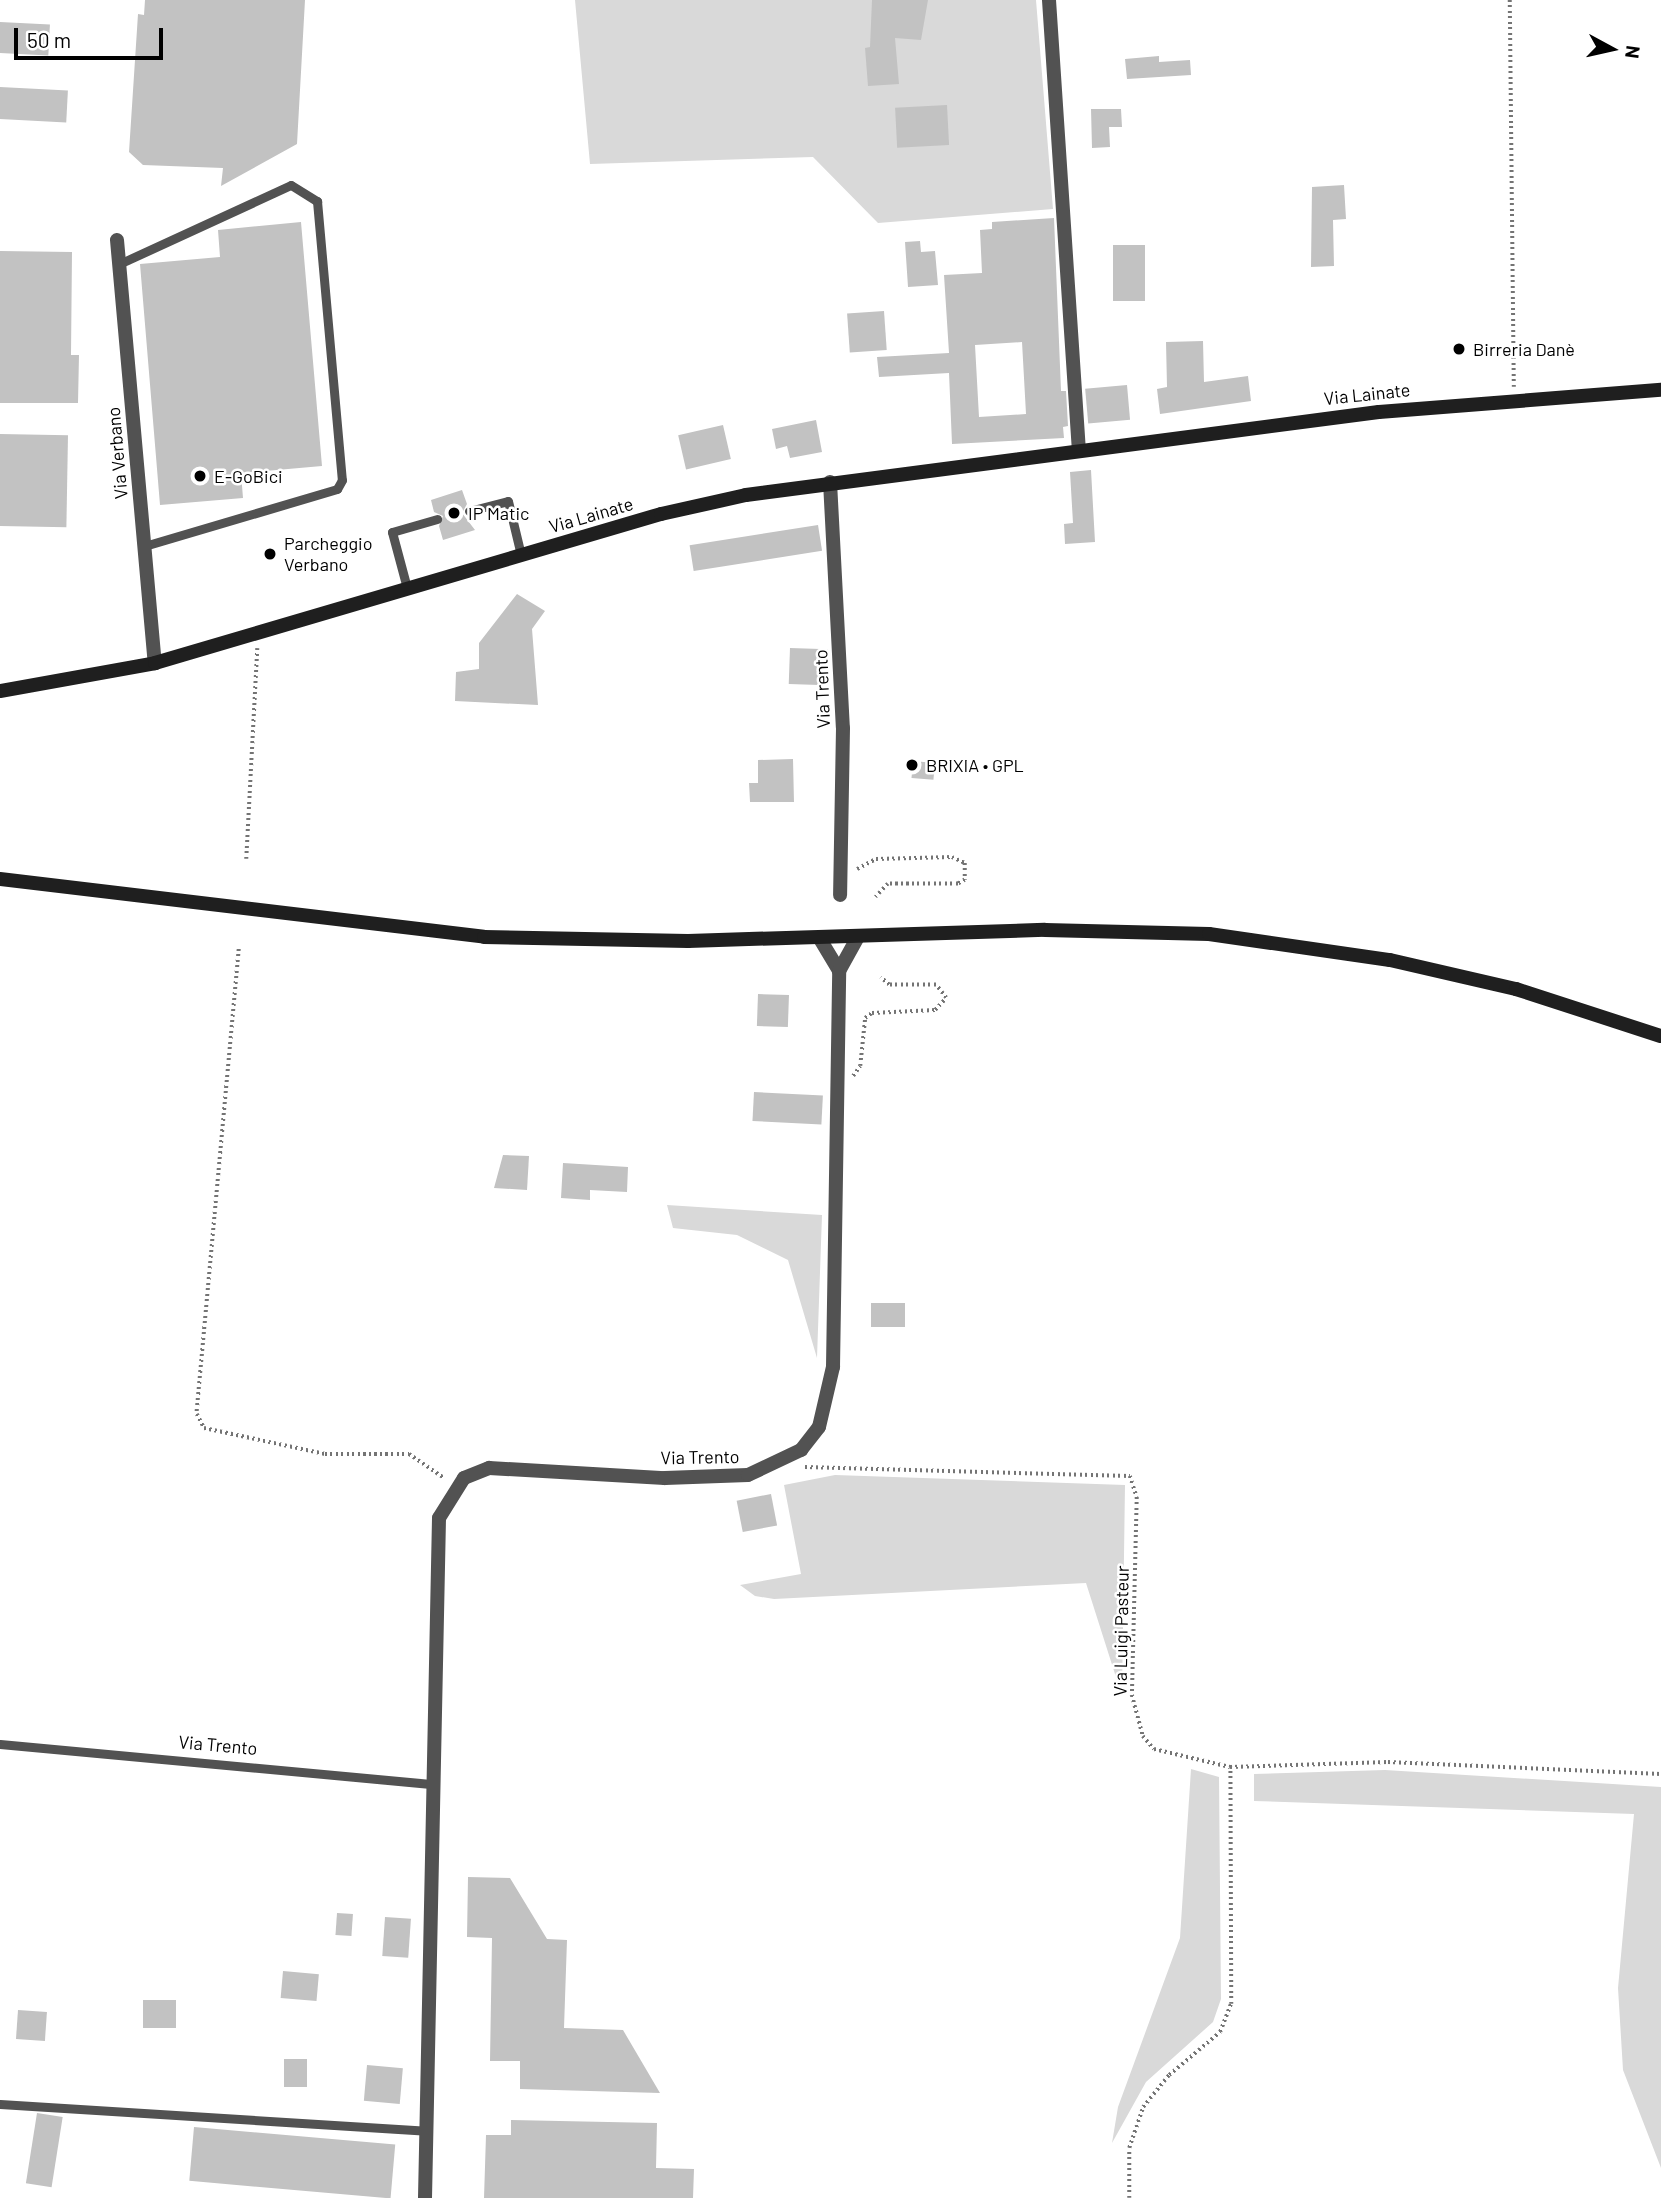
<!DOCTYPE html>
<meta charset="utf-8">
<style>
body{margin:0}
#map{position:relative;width:1661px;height:2198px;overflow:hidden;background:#fff;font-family:Barlow,sans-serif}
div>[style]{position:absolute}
.green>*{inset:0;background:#d9d9d9}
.building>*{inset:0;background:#c2c2c2;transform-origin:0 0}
.path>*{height:3.5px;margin-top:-1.75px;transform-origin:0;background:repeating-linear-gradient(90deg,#747474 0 2px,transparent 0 5.5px)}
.lane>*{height:9px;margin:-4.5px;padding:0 4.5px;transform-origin:4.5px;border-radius:4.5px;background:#525252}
.street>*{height:14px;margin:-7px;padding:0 7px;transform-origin:7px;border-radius:7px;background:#525252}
.secondary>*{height:14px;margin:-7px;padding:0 7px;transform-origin:7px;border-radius:7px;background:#1f1f1f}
.dots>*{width:19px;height:19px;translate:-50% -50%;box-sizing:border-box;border:4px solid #fff;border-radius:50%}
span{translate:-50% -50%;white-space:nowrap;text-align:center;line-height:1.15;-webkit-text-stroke:5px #fff;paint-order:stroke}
.poi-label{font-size:18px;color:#000}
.left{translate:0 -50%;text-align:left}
.street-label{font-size:18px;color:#000}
.north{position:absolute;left:1577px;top:14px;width:70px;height:70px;-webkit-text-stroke:5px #fff;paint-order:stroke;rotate:98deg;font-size:19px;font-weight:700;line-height:28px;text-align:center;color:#000}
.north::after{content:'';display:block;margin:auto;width:24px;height:32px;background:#000;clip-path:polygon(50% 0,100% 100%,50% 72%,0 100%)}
.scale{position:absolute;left:14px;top:28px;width:149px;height:32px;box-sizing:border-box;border:4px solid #000;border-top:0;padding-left:9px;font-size:21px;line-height:24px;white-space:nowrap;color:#000;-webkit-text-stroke:5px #fff;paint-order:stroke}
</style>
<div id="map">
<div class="green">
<i style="clip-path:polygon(575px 0,1036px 0,1053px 209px,878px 223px,813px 157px,590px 164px)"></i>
<i style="clip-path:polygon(667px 1205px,822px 1215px,817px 1358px,788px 1260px,737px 1235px,673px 1228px)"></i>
<i style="clip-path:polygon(835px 1475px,1125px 1485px,1122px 1696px,1086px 1583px,774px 1599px,755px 1596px,740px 1585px,801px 1574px,784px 1485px)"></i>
<i style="clip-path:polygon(1191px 1769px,1219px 1777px,1221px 1999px,1213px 2022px,1146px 2082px,1112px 2143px,1118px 2107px,1180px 1938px)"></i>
<i style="clip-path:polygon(1385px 1770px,1661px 1787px,1661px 2168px,1623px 2070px,1618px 1988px,1634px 1814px,1254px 1801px,1254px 1774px)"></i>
</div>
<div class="building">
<i style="clip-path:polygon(145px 0,305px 0,297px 144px,221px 186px,223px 168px,143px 165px,129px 152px,138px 14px,144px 15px)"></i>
<i style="clip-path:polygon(872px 0,928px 0,921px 40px,895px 38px,899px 84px,868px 86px,865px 48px,870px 47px)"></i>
<i style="left:0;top:22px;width:50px;height:31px;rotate:3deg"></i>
<i style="clip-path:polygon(1159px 56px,1159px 62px,1190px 60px,1191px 75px,1127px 79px,1125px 59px)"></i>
<i style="left:0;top:87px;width:68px;height:32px;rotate:3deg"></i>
<i style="left:947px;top:105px;width:40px;height:52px;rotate:87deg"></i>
<i style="clip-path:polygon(1091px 109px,1121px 109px,1122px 127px,1109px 127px,1110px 147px,1092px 148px)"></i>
<i style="clip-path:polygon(1344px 185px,1346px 219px,1333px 220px,1334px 266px,1311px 267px,1312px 187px)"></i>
<i style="clip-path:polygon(evenodd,1054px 218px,1061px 391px,1066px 391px,1068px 426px,1063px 427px,1064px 438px,952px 444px,949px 373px,879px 377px,877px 357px,949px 353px,944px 275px,982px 273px,980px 230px,992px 229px,992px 222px,1054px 218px,1022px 342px,1026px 414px,979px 417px,975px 345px,1022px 342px)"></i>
<i style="clip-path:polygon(301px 222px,322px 466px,241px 473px,243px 498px,160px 505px,140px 264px,220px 257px,218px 230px)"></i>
<i style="clip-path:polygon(920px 241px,921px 252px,935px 251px,938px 285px,908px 287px,905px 242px)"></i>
<i style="left:1113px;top:245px;width:32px;height:56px"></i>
<i style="clip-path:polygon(0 251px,72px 252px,71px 355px,79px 355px,78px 403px,0 403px)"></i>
<i style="left:884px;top:311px;width:39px;height:37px;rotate:86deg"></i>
<i style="clip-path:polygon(1203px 341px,1204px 382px,1248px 376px,1251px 401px,1160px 414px,1157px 389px,1167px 387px,1166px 342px)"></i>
<i style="left:1127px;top:385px;width:35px;height:42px;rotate:85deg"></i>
<i style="clip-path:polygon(816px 420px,822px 452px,790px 458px,787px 446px,776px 449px,772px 429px)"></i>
<i style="left:723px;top:425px;width:35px;height:46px;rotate:77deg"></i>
<i style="left:0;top:434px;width:68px;height:92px;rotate:1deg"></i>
<i style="clip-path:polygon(1091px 470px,1095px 542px,1065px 544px,1064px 524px,1073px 523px,1070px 472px)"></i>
<i style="clip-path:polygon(462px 490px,467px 504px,462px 513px,475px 530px,443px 540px,439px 526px,443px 516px,434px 512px,431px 500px)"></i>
<i style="left:818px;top:525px;width:26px;height:130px;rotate:81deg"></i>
<i style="clip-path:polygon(517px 594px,545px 611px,532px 629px,538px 705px,455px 701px,456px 672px,479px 669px,479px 643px)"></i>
<i style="left:790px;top:648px;width:38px;height:36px;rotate:2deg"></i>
<i style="clip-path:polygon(793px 759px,794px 802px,750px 802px,749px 783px,758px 783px,758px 760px)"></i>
<i style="left:913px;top:761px;width:22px;height:17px;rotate:5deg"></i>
<i style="left:758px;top:994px;width:31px;height:32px;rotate:2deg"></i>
<i style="left:754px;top:1092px;width:69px;height:29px;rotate:3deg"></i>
<i style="clip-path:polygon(503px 1155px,529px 1156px,527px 1190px,494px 1188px)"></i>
<i style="clip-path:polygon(563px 1163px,628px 1167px,627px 1192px,590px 1190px,590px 1200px,561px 1198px)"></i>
<i style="left:871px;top:1303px;width:34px;height:24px"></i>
<i style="left:771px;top:1494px;width:32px;height:35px;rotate:79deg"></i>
<i style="clip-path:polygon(468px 1877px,510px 1878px,547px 1939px,567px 1940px,564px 2028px,623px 2030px,660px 2093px,520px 2089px,520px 2061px,490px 2061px,492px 1938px,467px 1937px)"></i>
<i style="left:337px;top:1913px;width:16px;height:22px;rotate:4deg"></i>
<i style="left:385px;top:1917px;width:26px;height:39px;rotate:4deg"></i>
<i style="left:283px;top:1971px;width:36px;height:27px;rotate:5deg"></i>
<i style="left:143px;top:2000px;width:33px;height:28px"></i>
<i style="left:18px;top:2010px;width:29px;height:29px;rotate:4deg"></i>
<i style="left:284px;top:2059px;width:23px;height:28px"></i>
<i style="left:367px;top:2065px;width:36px;height:36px;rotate:5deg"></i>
<i style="left:37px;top:2113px;width:26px;height:71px;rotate:9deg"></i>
<i style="clip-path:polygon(511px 2120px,657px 2123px,656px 2168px,694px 2169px,693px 2198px,484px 2198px,486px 2135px,511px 2135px)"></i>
<i style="left:194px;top:2127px;width:202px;height:54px;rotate:5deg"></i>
</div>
<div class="path">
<i style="left:1510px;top:0;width:387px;rotate:89.4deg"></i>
<i style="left:246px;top:859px;width:211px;rotate:-87deg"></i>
<i style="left:857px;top:869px;width:21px;rotate:-28deg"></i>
<i style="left:876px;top:859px;width:76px;rotate:-1.5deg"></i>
<i style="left:952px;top:857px;width:14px;rotate:25deg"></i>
<i style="left:965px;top:863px;width:17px;rotate:90deg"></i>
<i style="left:965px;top:880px;width:8px;rotate:150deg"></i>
<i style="left:958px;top:884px;width:70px;rotate:180deg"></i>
<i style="left:888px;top:884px;width:18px;rotate:133deg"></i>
<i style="left:239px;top:949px;width:467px;rotate:95.2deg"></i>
<i style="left:197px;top:1414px;width:16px;rotate:63deg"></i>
<i style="left:204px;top:1428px;width:124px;rotate:12.1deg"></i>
<i style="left:325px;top:1454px;width:84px"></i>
<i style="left:409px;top:1454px;width:42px;rotate:34.4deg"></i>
<i style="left:853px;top:1076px;width:12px;rotate:-55deg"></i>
<i style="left:860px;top:1066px;width:48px;rotate:-84.1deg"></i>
<i style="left:865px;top:1018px;width:9px;rotate:-36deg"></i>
<i style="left:872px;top:1013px;width:63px;rotate:-2.7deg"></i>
<i style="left:935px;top:1010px;width:16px;rotate:-47deg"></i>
<i style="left:946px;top:998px;width:16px;rotate:-128deg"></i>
<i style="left:936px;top:985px;width:47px;rotate:180deg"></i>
<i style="left:889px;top:985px;width:11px;rotate:-139deg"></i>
<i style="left:805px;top:1467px;width:325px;rotate:1.6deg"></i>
<i style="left:1130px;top:1476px;width:22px;rotate:72deg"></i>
<i style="left:1137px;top:1497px;width:198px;rotate:91.4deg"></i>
<i style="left:1132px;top:1695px;width:42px;rotate:75deg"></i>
<i style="left:1143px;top:1736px;width:17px;rotate:50deg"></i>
<i style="left:1154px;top:1749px;width:78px;rotate:13.3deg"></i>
<i style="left:1230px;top:1767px;width:158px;rotate:-1.8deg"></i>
<i style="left:1388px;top:1762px;width:273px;rotate:2.5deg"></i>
<i style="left:1129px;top:2198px;width:50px;rotate:-90deg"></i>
<i style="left:1129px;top:2148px;width:43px;rotate:-71.1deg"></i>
<i style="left:1143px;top:2107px;width:41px;rotate:-50.9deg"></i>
<i style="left:1169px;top:2075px;width:67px;rotate:-40.1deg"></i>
<i style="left:1220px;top:2032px;width:30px;rotate:-69deg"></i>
<i style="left:1231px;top:2004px;width:237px;rotate:-90.2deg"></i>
</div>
<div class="lane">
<i style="left:119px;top:264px;width:189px;rotate:-24.7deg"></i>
<i style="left:291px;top:185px;width:31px;rotate:32deg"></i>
<i style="left:317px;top:201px;width:280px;rotate:84.9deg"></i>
<i style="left:342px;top:480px;width:10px;rotate:119deg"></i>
<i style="left:337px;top:489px;width:200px;rotate:163.5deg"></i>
<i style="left:469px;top:511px;width:40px;rotate:-14.4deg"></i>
<i style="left:508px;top:501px;width:56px;rotate:76.5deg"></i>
<i style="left:407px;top:588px;width:58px;rotate:-105deg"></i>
<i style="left:392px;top:532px;width:47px;rotate:-16.1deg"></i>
<i style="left:0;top:1744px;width:435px;rotate:5.3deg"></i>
<i style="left:0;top:2104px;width:427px;rotate:3.6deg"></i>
</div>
<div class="street">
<i style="left:1049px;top:0;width:448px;rotate:86.2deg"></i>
<i style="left:117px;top:240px;width:425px;rotate:84.9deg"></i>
<i style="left:830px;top:482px;width:246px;rotate:87deg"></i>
<i style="left:843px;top:728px;width:167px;rotate:91deg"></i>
<i style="left:820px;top:939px;width:37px;rotate:59deg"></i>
<i style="left:425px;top:2198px;width:680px;rotate:-88.82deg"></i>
<i style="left:439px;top:1518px;width:47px;rotate:-58deg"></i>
<i style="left:464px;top:1478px;width:27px;rotate:-22deg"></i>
<i style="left:489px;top:1468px;width:176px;rotate:3.3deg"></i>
<i style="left:665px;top:1478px;width:83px;rotate:-2.1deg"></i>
<i style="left:748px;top:1475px;width:59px;rotate:-25.3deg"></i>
<i style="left:801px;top:1450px;width:29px;rotate:-52deg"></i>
<i style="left:819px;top:1427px;width:62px;rotate:-76.9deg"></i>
<i style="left:833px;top:1367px;width:396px;rotate:-89.1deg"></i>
<i style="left:839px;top:971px;width:38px;rotate:-61deg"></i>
</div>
<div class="secondary">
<i style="left:0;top:691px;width:158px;rotate:-10.2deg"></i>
<i style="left:155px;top:663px;width:527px;rotate:-16.41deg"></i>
<i style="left:661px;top:514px;width:87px;rotate:-12.6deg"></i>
<i style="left:746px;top:495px;width:638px;rotate:-7.47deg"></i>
<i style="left:1379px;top:412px;width:283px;rotate:-4.5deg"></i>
<i style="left:0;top:879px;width:487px;rotate:6.8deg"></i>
<i style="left:484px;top:937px;width:204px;rotate:1.1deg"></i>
<i style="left:688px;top:941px;width:357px;rotate:-1.8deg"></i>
<i style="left:1045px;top:930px;width:164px;rotate:1.4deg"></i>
<i style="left:1209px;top:934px;width:183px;rotate:8.2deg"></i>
<i style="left:1390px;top:960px;width:129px;rotate:13deg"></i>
<i style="left:1516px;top:989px;width:152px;rotate:18deg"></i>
</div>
<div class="dots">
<i style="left:1459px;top:349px;background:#000"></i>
<i style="left:200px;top:476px;background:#000"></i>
<i style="left:454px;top:513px;background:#000"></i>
<i style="left:270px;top:554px;background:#000"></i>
<i style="left:912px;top:765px;background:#000"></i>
</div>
<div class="poi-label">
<span class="left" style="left:1473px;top:349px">Birreria Danè</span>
<span class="left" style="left:214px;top:476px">E-GoBici</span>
<span class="left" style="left:468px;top:513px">IP Matic</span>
<span class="left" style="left:284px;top:554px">Parcheggio<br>Verbano</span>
<span class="left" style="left:926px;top:765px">BRIXIA • GPL</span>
</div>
<div class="street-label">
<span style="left:1367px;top:394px;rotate:-6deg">Via Lainate</span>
<span style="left:117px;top:453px;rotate:-95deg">Via Verbano</span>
<span style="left:591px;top:515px;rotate:-16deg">Via Lainate</span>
<span style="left:822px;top:689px;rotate:-92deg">Via Trento</span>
<span style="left:700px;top:1457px;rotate:-1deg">Via Trento</span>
<span style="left:1121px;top:1631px;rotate:-89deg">Via Luigi Pasteur</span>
<span style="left:218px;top:1745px;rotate:5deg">Via Trento</span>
</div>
<div class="north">N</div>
<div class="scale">50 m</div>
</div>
